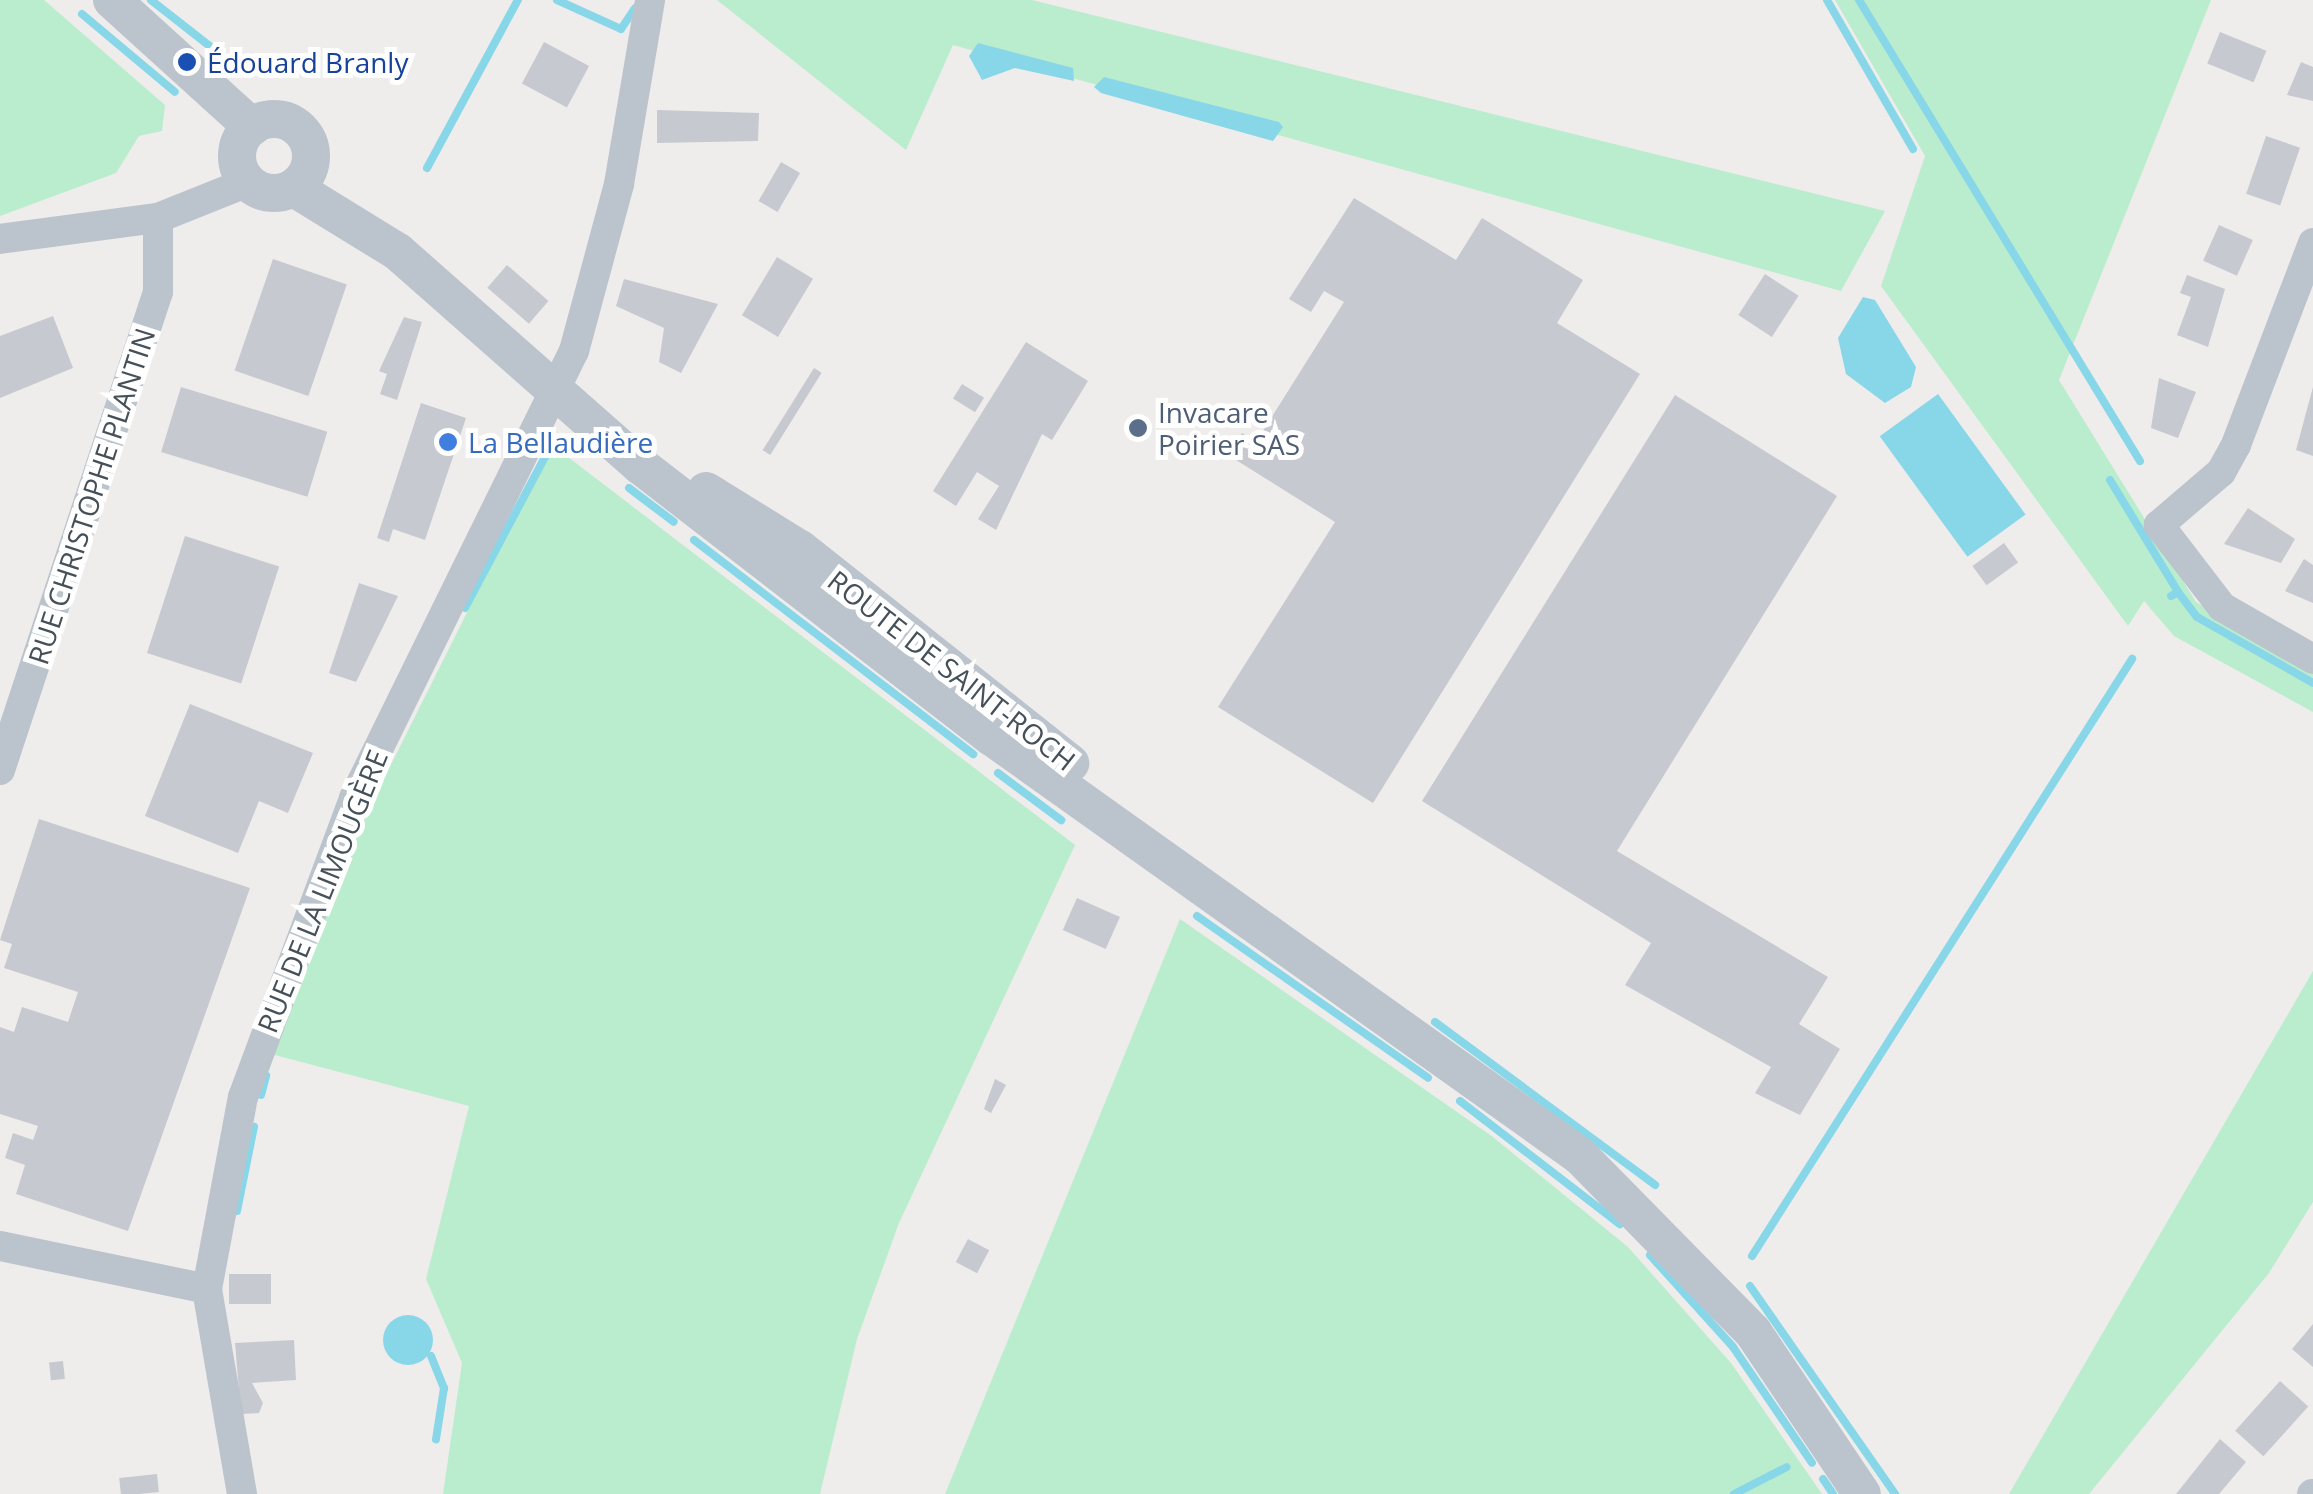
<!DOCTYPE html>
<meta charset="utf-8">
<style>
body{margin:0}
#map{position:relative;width:2313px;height:1494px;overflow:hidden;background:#efecec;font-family:"Open Sans",sans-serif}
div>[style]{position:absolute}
.green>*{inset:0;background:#baedcd}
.water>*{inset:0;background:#88d7e9;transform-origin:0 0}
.round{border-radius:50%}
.stream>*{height:8px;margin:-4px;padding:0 4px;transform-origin:4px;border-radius:4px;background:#88d7e9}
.building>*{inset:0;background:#c6c9cf;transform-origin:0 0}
.minor>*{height:30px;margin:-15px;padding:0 15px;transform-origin:15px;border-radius:15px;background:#bbc4cc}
.tertiary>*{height:38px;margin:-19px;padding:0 19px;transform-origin:19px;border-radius:19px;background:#bbc4cc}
.tertiary>.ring{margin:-19px;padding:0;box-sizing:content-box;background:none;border:38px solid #bbc4cc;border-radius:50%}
.dots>*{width:28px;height:28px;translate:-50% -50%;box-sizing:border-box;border:5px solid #fff;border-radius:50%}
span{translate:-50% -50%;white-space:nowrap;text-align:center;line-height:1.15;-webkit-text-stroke:10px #fff;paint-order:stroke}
.transit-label{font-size:28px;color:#164399}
.left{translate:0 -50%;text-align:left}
.service-label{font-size:28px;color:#4e5e75}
.shop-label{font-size:28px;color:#366cbe}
.street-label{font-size:28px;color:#455059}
</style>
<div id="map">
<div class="green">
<i style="clip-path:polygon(0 0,44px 0,165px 105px,162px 131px,139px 136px,116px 173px,0 216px)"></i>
<i style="clip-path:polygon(717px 0,1032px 0,1885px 211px,1841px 291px,953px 45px,906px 150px)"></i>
<i style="clip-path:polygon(1835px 0,2211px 0,2059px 380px,2196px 602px,2313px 672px,2313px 712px,2174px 636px,2144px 601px,2128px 626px,1881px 286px,1925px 156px)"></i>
<i style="clip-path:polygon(551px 444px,1075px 845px,899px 1223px,857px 1339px,820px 1494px,443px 1494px,462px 1363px,426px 1279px,469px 1106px,267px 1053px,338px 871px)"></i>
<i style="clip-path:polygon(1180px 919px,1493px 1137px,1628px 1247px,1731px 1363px,1822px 1494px,945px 1494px)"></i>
<i style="clip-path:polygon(2313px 971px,2313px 1202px,2269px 1273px,2089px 1494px,2009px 1494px)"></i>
</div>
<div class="water">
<i style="clip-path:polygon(978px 43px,1073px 68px,1074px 81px,1015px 68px,982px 80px,969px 56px)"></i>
<i style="clip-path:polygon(1104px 77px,1279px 122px,1283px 127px,1273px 141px,1101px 93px,1094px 87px)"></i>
<i style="clip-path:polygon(1863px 297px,1875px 300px,1916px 367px,1911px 387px,1885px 403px,1846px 374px,1838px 338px)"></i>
<i style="left:1938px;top:394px;width:149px;height:72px;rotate:54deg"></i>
<i class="round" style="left:383px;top:1315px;width:50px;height:50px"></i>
</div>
<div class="stream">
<i style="left:151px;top:0;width:94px;rotate:38.1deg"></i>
<i style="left:557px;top:0;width:70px;rotate:24.4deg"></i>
<i style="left:621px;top:29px;width:25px;rotate:-56deg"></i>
<i style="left:1827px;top:0;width:172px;rotate:60deg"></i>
<i style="left:1859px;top:0;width:540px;rotate:58.64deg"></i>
<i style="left:82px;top:14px;width:121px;rotate:40deg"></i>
<i style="left:427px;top:168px;width:191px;rotate:-61.6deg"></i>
<i style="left:2110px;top:480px;width:131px;rotate:58.7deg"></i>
<i style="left:2178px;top:592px;width:8px;rotate:150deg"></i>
<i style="left:629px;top:488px;width:56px;rotate:37.1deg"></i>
<i style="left:694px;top:540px;width:352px;rotate:37.5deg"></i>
<i style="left:2178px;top:592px;width:31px;rotate:53deg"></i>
<i style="left:2197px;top:617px;width:133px;rotate:29.6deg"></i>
<i style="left:465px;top:608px;width:178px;rotate:-62.1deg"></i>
<i style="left:998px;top:773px;width:79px;rotate:36.7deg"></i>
<i style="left:1197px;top:916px;width:282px;rotate:35deg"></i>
<i style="left:1435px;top:1022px;width:274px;rotate:36.5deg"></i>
<i style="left:261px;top:1095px;width:20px;rotate:-75deg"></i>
<i style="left:1460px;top:1101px;width:202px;rotate:37.6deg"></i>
<i style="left:237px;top:1211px;width:86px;rotate:-78.6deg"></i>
<i style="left:1650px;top:1255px;width:124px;rotate:47.9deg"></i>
<i style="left:1733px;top:1347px;width:140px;rotate:55.7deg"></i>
<i style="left:1752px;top:1256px;width:708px;rotate:-57.52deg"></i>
<i style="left:1750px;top:1286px;width:254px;rotate:55.1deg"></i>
<i style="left:431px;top:1356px;width:35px;rotate:68deg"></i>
<i style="left:444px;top:1388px;width:52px;rotate:98.9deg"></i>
<i style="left:1823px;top:1479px;width:18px;rotate:56deg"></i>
<i style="left:1734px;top:1494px;width:59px;rotate:-27deg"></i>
</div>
<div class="building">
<i style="left:2220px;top:32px;width:50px;height:34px;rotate:22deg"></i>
<i style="left:544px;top:42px;width:51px;height:47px;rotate:28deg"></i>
<i style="clip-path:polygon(2301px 62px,2313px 67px,2313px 101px,2287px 95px)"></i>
<i style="clip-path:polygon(657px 110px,759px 113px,758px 141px,657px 143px)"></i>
<i style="left:2266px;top:136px;width:36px;height:61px;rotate:19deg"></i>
<i style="left:781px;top:162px;width:22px;height:45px;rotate:30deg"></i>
<i style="clip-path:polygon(1354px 198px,1456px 260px,1482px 218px,1583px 280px,1557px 323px,1640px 374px,1373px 803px,1218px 707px,1335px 522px,1228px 455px,1242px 433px,1256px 442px,1344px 302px,1324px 291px,1311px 312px,1289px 299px)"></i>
<i style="left:2219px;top:225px;width:37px;height:39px;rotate:24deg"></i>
<i style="left:777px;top:257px;width:42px;height:68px;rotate:31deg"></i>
<i style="left:273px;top:259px;width:78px;height:118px;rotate:19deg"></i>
<i style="left:507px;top:265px;width:55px;height:30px;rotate:41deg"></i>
<i style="left:1765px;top:274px;width:40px;height:49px;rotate:33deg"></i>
<i style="clip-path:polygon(2187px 275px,2225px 289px,2208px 347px,2177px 335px,2191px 297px,2180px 293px)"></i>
<i style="clip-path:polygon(624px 279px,718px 304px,681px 373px,659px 362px,664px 328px,616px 306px)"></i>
<i style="clip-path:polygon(53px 316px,73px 368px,0 398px,0 336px)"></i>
<i style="clip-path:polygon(404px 317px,422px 322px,397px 400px,380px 394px,387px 374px,379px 371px)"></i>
<i style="clip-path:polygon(1026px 342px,1088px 381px,1052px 440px,1042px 434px,996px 530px,978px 519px,999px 486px,977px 472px,956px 506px,933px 491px)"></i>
<i style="left:814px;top:368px;width:9px;height:97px;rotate:32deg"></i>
<i style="clip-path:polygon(2159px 378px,2196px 392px,2178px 438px,2151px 428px)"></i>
<i style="left:962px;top:384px;width:26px;height:17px;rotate:32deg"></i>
<i style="left:181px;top:387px;width:153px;height:68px;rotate:17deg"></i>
<i style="clip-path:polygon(2313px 387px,2313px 456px,2296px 450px)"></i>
<i style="clip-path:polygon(1675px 395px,1837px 496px,1617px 851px,1828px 977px,1799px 1024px,1840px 1049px,1800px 1115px,1755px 1093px,1771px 1067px,1625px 985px,1651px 943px,1422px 801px)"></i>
<i style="clip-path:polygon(421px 403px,466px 418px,425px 540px,393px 529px,389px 542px,377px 538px)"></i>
<i style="clip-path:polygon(2248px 508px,2295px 539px,2281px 563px,2224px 544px)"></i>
<i style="left:185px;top:536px;width:99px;height:123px;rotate:18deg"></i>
<i style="left:2004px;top:543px;width:24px;height:39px;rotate:54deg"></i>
<i style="clip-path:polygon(2304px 559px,2313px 565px,2313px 603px,2285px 591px)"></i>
<i style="clip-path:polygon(359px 583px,398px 596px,356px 682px,329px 673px)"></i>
<i style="clip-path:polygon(190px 704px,313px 753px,288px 813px,259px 801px,238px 853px,145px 816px)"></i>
<i style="clip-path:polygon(39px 819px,250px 888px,128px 1231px,16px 1194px,25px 1165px,5px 1158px,13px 1133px,33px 1140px,38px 1126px,0 1114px,0 1027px,14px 1032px,22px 1007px,68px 1022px,78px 992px,4px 968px,12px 944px,0 940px)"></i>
<i style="left:1077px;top:898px;width:47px;height:35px;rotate:24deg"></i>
<i style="clip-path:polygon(995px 1079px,1006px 1085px,991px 1113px,984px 1109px)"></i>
<i style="left:968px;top:1239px;width:24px;height:26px;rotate:28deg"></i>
<i style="left:229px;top:1274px;width:42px;height:30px"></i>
<i style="clip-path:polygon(2313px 1324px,2313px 1367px,2292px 1349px)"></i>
<i style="clip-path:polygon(294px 1340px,296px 1380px,252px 1383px,263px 1403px,259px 1413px,241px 1414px,235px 1343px)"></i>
<i style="left:63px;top:1361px;width:18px;height:14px;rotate:84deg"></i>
<i style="left:2280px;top:1381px;width:38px;height:67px;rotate:42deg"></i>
<i style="clip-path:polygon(2220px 1439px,2246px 1462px,2219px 1494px,2176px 1494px)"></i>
<i style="left:157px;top:1474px;width:18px;height:38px;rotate:84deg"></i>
</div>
<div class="minor">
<i style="left:0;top:239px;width:159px;rotate:-7.6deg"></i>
<i style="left:158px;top:218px;width:97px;rotate:-21.8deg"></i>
<i style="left:2313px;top:243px;width:216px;rotate:110.9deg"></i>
<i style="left:2236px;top:445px;width:31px;rotate:119deg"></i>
<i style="left:2221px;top:472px;width:82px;rotate:139.5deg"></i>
<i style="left:2159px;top:525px;width:103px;rotate:52.5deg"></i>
<i style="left:2222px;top:607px;width:105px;rotate:29.7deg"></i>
<i style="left:0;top:770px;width:503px;rotate:-71.71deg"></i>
<i style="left:158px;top:292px;width:74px;rotate:-90deg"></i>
<i style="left:0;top:1246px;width:211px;rotate:11.7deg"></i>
<i style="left:242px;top:1494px;width:208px;rotate:-99.7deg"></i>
<i style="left:207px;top:1289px;width:195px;rotate:-79.4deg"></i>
<i style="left:243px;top:1097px;width:319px;rotate:-69.6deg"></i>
<i style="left:354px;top:798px;width:498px;rotate:-63.8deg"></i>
<i style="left:574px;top:351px;width:173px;rotate:-74.9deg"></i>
<i style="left:619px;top:184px;width:187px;rotate:-80.4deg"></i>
<i style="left:2312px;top:1494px;width:1px"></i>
</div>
<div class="tertiary">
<i style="left:112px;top:0;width:189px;rotate:42.2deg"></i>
<i class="ring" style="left:237px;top:119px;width:36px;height:36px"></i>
<i style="left:294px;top:188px;width:122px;rotate:31.6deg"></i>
<i style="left:398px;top:252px;width:324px;rotate:41.4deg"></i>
<i style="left:641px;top:466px;width:443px;rotate:37.7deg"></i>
<i style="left:992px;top:737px;width:722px;rotate:35.47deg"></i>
<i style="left:1580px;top:1156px;width:247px;rotate:45.5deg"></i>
<i style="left:1753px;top:1332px;width:195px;rotate:56.1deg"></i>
<i style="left:706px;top:491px;width:110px;rotate:31.7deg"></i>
<i style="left:800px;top:549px;width:345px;rotate:38.4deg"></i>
</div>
<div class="dots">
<i style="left:187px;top:62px;background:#1a4fb4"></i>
<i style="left:1138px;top:428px;background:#5c6f8a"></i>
<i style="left:448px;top:442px;background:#3f7fe0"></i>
</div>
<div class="transit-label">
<span class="left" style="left:207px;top:62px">Édouard Branly</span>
</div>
<div class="service-label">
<span class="left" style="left:1158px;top:428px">Invacare<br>Poirier SAS</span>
</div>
<div class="shop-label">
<span class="left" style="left:468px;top:442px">La Bellaudière</span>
</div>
<div class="street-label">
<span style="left:91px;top:496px;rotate:-72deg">RUE CHRISTOPHE PLANTIN</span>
<span style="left:952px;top:670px;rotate:38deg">ROUTE DE SAINT-ROCH</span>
<span style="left:322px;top:891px;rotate:-68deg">RUE DE LA LIMOUGÈRE</span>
</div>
</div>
